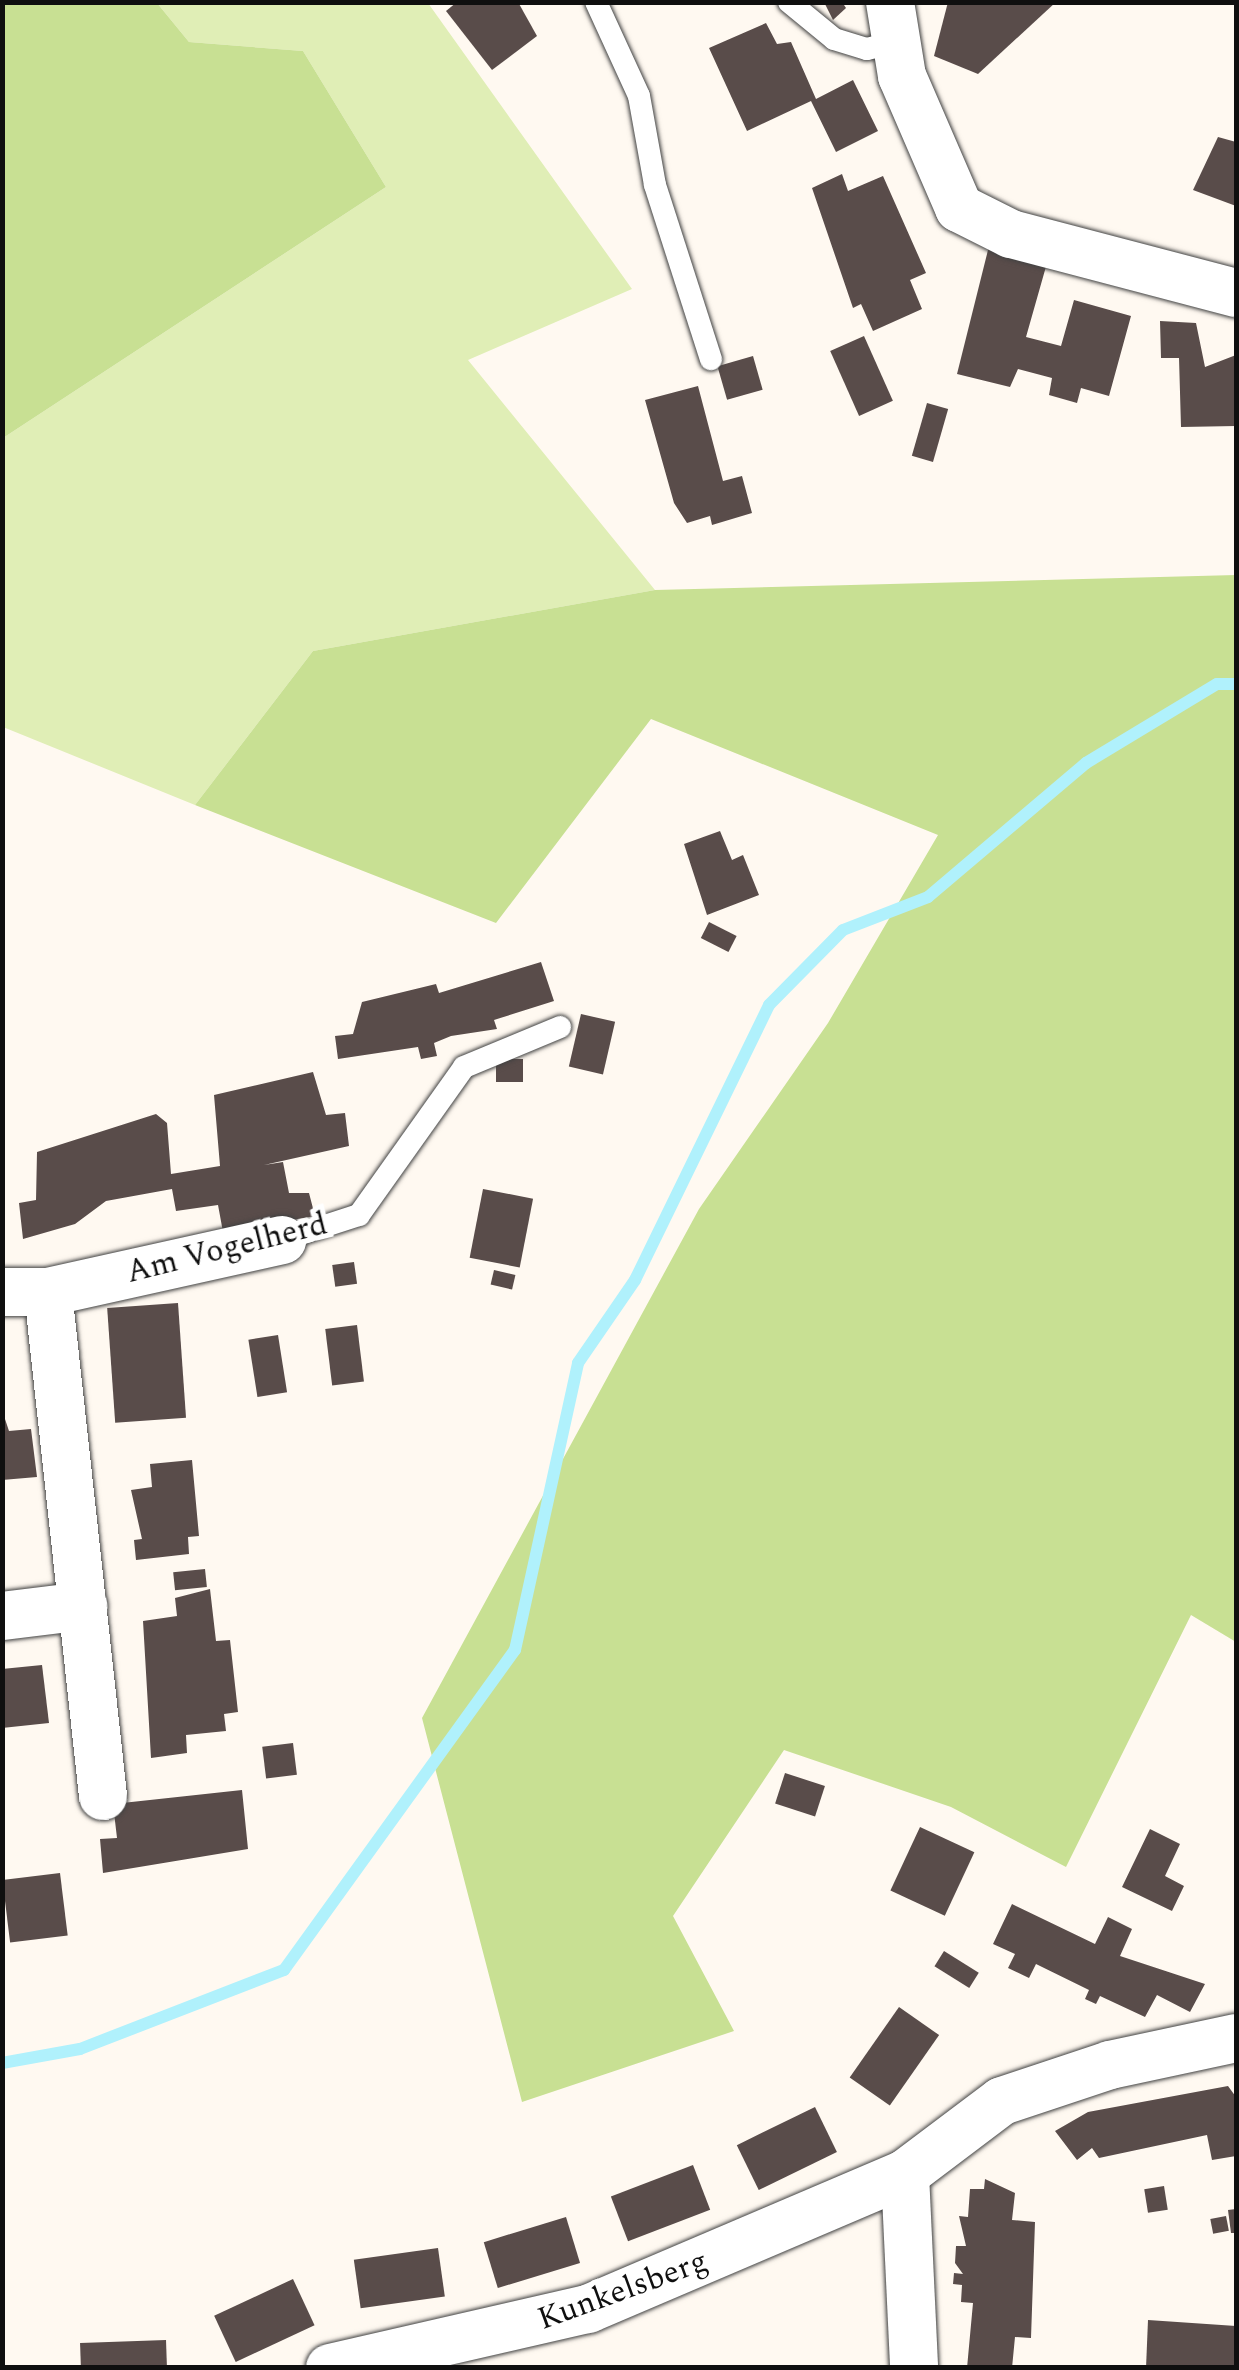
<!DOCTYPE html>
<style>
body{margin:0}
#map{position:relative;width:1239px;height:2370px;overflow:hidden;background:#fff9f1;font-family:Spectral,serif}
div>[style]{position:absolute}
.green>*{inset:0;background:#e0eeb6}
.forest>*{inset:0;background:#c8e093}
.stream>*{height:12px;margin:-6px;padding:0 6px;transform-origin:6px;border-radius:6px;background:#b0f1fc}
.building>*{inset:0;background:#594c4a;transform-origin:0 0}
.roads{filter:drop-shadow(0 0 2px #424242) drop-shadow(0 0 2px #424242)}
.lane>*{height:22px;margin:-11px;padding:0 11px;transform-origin:11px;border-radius:11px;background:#fff}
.street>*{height:48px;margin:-24px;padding:0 24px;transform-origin:24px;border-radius:24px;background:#fff}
span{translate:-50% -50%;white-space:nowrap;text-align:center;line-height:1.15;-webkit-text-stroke:10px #fff;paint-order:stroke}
.street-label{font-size:32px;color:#0f0f0f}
.frame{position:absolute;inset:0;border:5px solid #0f0f0f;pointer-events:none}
</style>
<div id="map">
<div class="green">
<i style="clip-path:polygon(157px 3px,428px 3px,632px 289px,468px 360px,655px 590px,313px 651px,195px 805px,3px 727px,3px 438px,386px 187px,303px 51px,189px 42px)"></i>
</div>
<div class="forest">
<i style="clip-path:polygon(3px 2px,157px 3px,189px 42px,303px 51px,386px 187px,3px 438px)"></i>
<i style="clip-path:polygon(1236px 575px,1236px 1642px,1191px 1615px,1066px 1867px,951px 1807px,784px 1750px,673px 1916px,734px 2031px,522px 2102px,422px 1718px,699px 1209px,828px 1023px,938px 835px,651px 719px,496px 923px,195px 805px,313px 651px,655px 590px)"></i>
</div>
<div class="stream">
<i style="left:2px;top:2063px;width:79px;rotate:-10.2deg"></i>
<i style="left:80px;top:2049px;width:219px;rotate:-21.2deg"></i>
<i style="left:284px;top:1970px;width:395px;rotate:-54.2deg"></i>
<i style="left:515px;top:1650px;width:294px;rotate:-77.6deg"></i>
<i style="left:578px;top:1363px;width:101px;rotate:-55.5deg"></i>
<i style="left:635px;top:1280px;width:306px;rotate:-64deg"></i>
<i style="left:769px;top:1005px;width:105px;rotate:-45.4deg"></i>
<i style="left:843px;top:930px;width:91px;rotate:-21.2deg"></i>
<i style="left:928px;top:897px;width:207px;rotate:-40.3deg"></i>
<i style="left:1086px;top:763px;width:153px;rotate:-31.1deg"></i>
<i style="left:1217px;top:684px;width:19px"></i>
</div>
<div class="building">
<i style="clip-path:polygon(457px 2px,518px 2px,537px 36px,492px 70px,446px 11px)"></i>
<i style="clip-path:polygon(824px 2px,842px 2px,846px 8px,833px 20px)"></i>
<i style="clip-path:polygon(948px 2px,1056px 2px,978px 74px,934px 56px)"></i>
<i style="clip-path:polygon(766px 23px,777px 44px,791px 42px,816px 99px,853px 80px,878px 131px,836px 152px,811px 101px,747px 131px,709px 48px)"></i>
<i style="clip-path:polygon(1218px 137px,1236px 142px,1236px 206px,1193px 190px)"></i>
<i style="clip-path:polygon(842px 174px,848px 191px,883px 176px,926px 273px,910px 280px,922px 309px,873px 331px,861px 304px,853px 308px,812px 188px)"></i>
<i style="clip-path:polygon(989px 246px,1047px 263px,1026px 337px,1061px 346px,1074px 300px,1131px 316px,1109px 396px,1081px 388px,1077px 403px,1049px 395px,1052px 378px,1018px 369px,1010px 387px,957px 374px)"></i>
<i style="clip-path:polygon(1160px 321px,1196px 323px,1205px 367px,1236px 355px,1236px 426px,1181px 427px,1179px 358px,1161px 358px)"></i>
<i style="left:864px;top:336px;width:71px;height:37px;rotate:66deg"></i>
<i style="left:753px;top:356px;width:35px;height:37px;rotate:74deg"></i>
<i style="clip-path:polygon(698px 386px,723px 481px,742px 476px,752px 513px,712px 525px,710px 516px,687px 523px,674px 503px,645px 400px)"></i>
<i style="left:927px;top:403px;width:22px;height:55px;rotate:16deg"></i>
<i style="clip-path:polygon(720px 831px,732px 860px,743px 855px,759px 895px,707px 915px,684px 844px)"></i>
<i style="left:709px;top:922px;width:31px;height:18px;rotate:27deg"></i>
<i style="clip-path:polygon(541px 962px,554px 1001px,494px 1020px,497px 1029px,451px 1036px,434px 1043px,437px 1056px,421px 1059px,418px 1047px,338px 1059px,335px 1036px,353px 1034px,362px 1002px,436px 984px,439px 993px)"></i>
<i style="left:581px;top:1014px;width:35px;height:54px;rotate:13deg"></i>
<i style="left:496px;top:1059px;width:27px;height:23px"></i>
<i style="clip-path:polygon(313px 1072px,326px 1115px,345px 1113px,349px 1146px,264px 1165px,283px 1162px,289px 1193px,309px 1193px,315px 1216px,223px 1232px,218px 1205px,176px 1211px,172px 1189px,106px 1201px,75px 1224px,23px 1239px,19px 1203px,36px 1200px,37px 1152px,156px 1114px,167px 1123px,171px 1174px,220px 1166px,214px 1095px)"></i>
<i style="left:483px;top:1189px;width:51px;height:70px;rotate:11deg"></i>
<i style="left:354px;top:1262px;width:22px;height:22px;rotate:82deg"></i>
<i style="left:494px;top:1270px;width:22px;height:15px;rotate:13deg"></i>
<i style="left:178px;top:1303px;width:115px;height:71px;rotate:86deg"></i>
<i style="left:357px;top:1325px;width:57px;height:32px;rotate:83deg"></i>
<i style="left:278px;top:1335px;width:58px;height:30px;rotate:81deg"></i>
<i style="clip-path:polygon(2px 1410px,9px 1431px,31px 1429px,37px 1477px,2px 1480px)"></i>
<i style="clip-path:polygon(192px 1460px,199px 1536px,188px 1537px,189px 1554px,136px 1560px,134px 1540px,142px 1539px,131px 1490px,152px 1487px,150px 1464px)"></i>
<i style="left:205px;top:1569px;width:18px;height:32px;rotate:84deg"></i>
<i style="clip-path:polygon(210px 1589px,216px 1641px,230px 1640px,238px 1712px,224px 1714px,226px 1731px,186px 1735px,187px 1753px,151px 1758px,143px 1621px,177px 1616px,175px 1598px)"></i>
<i style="clip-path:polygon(42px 1665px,49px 1723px,2px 1728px,2px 1669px)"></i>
<i style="left:293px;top:1743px;width:32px;height:31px;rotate:83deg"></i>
<i style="left:785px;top:1773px;width:42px;height:32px;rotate:18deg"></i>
<i style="clip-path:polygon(242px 1790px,248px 1849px,103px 1873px,100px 1839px,117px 1838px,113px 1804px)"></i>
<i style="left:920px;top:1827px;width:60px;height:70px;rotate:25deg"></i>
<i style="clip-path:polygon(1150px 1829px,1180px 1844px,1165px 1876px,1184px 1886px,1172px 1911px,1122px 1887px)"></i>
<i style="left:60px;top:1873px;width:63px;height:58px;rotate:83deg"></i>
<i style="clip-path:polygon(1012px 1904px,1095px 1944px,1108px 1917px,1132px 1929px,1120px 1956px,1205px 1984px,1190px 2012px,1157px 1995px,1145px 2017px,1100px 1996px,1096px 2004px,1085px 1999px,1089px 1990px,1036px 1964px,1029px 1978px,1008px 1968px,1015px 1954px,993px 1944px)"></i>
<i style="left:944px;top:1951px;width:41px;height:18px;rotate:32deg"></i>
<i style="left:899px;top:2007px;width:49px;height:86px;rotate:35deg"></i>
<i style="clip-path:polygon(1228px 2086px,1236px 2097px,1236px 2156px,1212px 2160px,1207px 2135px,1099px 2158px,1092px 2148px,1077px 2160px,1055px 2131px,1088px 2112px)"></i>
<i style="left:815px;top:2107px;width:50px;height:87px;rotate:64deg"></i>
<i style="left:693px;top:2165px;width:48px;height:88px;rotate:69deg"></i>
<i style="clip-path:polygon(985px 2179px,1015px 2193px,1012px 2220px,1035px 2222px,1031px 2338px,1015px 2337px,1012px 2368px,967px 2368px,973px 2303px,961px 2302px,962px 2285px,953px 2284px,954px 2273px,963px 2274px,955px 2263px,956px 2246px,966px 2246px,959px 2216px,968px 2217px,970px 2189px,984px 2189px)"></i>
<i style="left:1164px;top:2186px;width:24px;height:20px;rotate:81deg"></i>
<i style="clip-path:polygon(1236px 2209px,1236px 2233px,1231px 2233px,1228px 2210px)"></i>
<i style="left:1226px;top:2216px;width:15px;height:16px;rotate:79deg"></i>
<i style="left:566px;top:2217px;width:48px;height:86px;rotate:73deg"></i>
<i style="left:438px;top:2248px;width:49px;height:85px;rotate:82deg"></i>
<i style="left:293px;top:2279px;width:51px;height:87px;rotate:65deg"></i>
<i style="clip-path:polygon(1148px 2320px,1236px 2326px,1236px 2368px,1146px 2368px)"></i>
<i style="left:166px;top:2340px;width:28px;height:86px;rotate:88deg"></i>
</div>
<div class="roads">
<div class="lane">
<i style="left:596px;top:2px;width:103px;rotate:65.4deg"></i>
<i style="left:639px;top:96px;width:90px;rotate:79.8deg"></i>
<i style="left:655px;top:185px;width:183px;rotate:72.2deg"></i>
<i style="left:789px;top:2px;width:58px;rotate:39.4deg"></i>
<i style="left:834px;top:39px;width:34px;rotate:17deg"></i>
<i style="left:867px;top:49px;width:29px;rotate:-14deg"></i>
<i style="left:282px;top:1240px;width:81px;rotate:-18deg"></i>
<i style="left:359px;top:1215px;width:181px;rotate:-54.6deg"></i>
<i style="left:464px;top:1067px;width:104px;rotate:-22.6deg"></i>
</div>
<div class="street">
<i style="left:890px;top:2px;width:75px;rotate:80.8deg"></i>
<i style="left:902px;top:76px;width:144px;rotate:66.6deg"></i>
<i style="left:959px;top:208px;width:58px;rotate:26.6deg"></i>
<i style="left:1011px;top:234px;width:233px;rotate:14.7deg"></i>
<i style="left:2px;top:1292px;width:46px"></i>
<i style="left:48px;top:1292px;width:240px;rotate:-12.5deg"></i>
<i style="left:48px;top:1292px;width:507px;rotate:83.77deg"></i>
<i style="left:2px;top:1616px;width:82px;rotate:-7deg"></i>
<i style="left:905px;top:2174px;width:194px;rotate:87.3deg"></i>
<i style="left:330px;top:2368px;width:265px;rotate:-12.9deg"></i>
<i style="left:588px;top:2309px;width:345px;rotate:-23.1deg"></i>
<i style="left:905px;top:2174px;width:121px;rotate:-37deg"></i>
<i style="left:1002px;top:2101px;width:114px;rotate:-18.4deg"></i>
<i style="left:1110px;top:2065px;width:129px;rotate:-12.1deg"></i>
</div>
</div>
<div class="street-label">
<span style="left:227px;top:1249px;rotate:-14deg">Am Vogelherd</span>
<span style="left:623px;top:2291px;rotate:-20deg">Kunkelsberg</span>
</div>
<div class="frame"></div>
</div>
